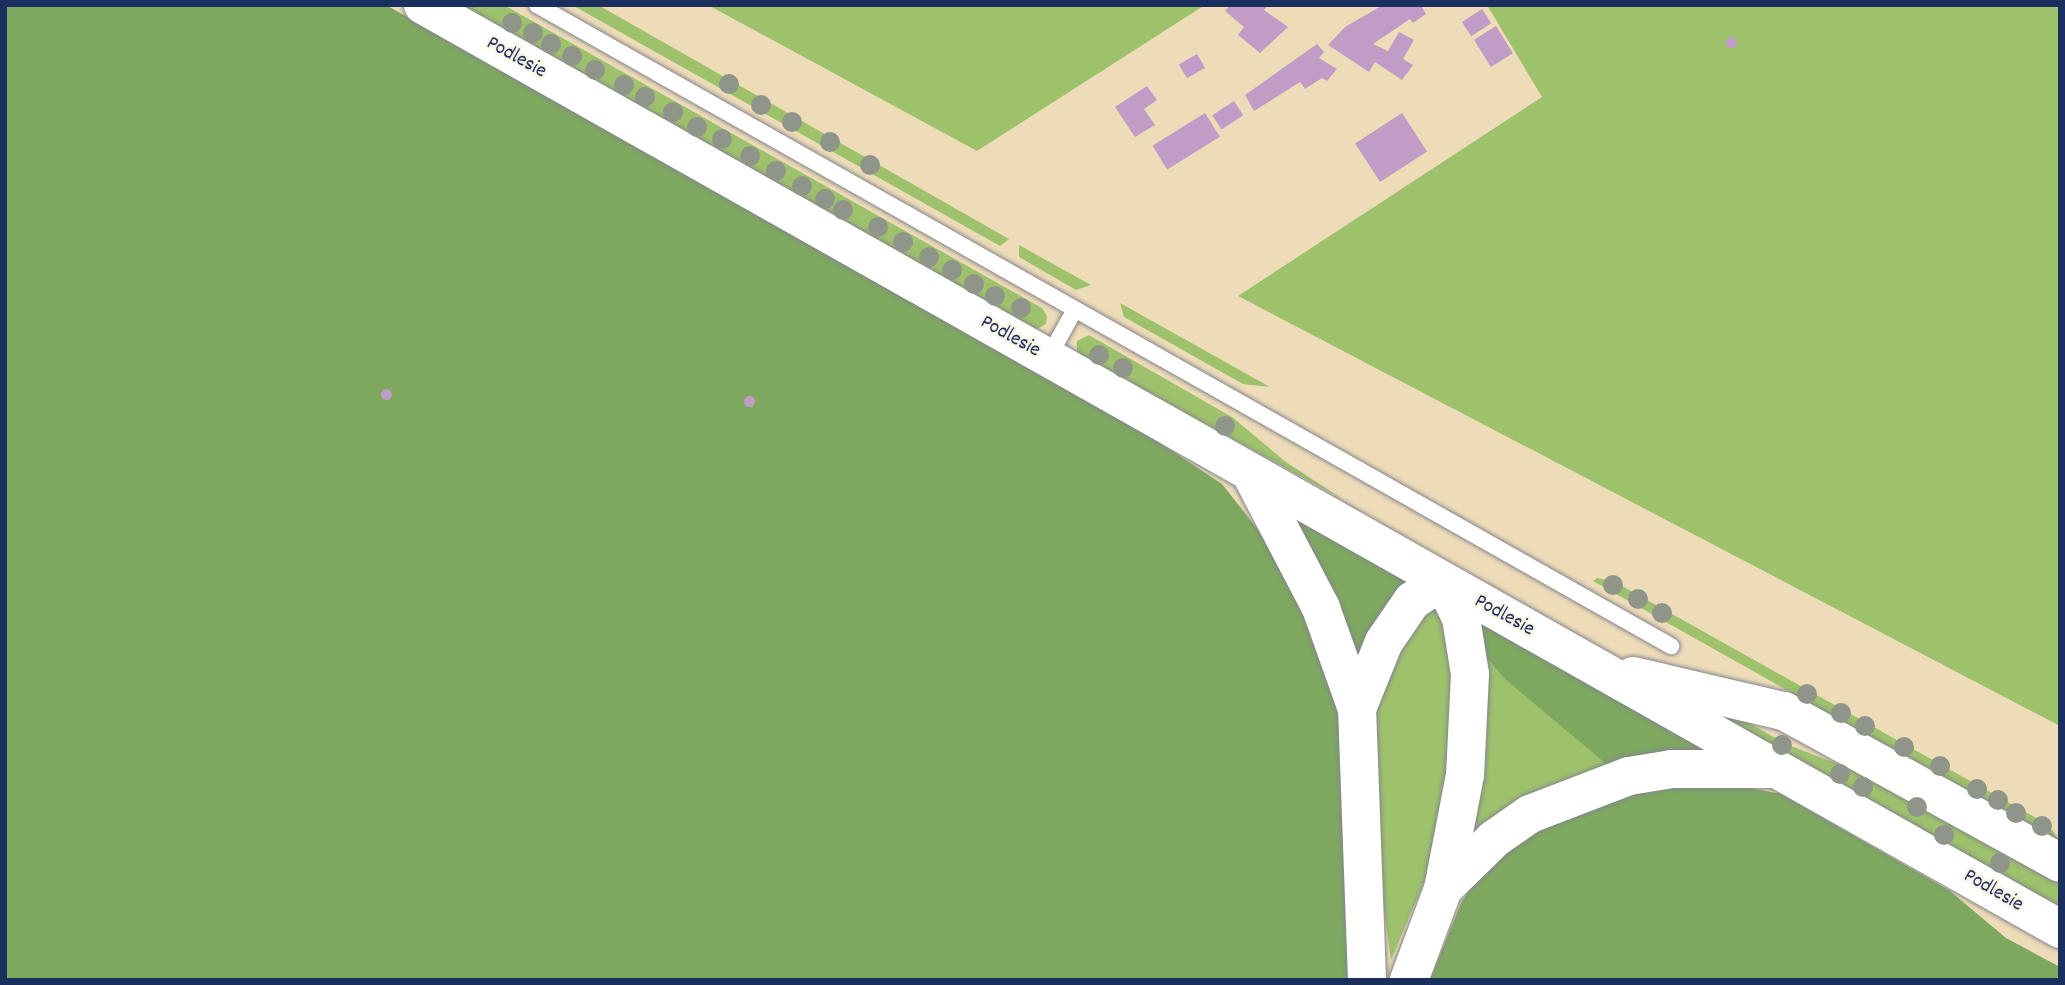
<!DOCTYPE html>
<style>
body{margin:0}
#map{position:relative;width:2065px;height:985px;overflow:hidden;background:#eedcb9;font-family:Dekko,sans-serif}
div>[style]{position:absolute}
.green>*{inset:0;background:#9ec26c}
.forest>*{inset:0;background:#7ea860}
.building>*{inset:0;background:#c19cc6;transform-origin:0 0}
.round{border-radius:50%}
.roads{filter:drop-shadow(0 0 2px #84868c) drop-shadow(0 0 2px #84868c)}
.service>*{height:16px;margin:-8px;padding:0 8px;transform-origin:8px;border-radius:8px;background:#fff}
.tertiary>*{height:38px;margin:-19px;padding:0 19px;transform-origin:19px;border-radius:19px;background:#fff}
.motorway>*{height:38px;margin:-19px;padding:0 19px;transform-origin:19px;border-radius:19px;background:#fff}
.trees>*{width:20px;height:20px;margin:-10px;border-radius:50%;background:#8f9589}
span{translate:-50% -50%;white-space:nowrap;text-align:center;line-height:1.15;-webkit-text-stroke:5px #fcf5e5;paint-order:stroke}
.street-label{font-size:21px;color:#1b2f5e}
.frame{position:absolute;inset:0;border:7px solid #1b2f5e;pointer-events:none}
</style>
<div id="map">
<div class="green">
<i style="clip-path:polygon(453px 5px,504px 5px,1042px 308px,1047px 316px,1046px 324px,1035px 330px)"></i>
<i style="clip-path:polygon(572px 5px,598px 5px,1009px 239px,1000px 246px)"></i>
<i style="clip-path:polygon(708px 5px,1205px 5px,977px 151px)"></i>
<i style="clip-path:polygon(1487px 5px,2060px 5px,2060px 726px,1238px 296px,1542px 97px)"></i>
<i style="clip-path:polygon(1019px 245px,1091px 285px,1076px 290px,1019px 257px)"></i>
<i style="clip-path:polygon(1120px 303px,1270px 387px,1243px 384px,1124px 317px)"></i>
<i style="clip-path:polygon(1089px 335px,1232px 417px,1286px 462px,1342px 499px,1077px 353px,1077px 341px)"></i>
<i style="clip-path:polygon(1597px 578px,1615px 582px,2038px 819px,2053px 831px,2060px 844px,1593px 581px)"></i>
<i style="clip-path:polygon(1439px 599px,1457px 682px,1437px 851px,1391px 960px,1379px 875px,1372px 704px,1387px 663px)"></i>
<i style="clip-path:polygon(1476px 645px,1611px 768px,1463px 854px)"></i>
<i style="clip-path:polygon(1724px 709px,1786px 744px,1871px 777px,2060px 883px,2060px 909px,1720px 717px)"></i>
</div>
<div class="forest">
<i style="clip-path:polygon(5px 5px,386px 5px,1154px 439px,1222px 484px,1278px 555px,1304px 604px,1343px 725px,1354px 980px,5px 980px)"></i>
<i style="clip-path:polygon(1297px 519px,1410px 581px,1359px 671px,1293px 526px)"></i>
<i style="clip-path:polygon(1475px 623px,1483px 623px,1707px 750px,1611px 768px,1506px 680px,1476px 645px)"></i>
<i style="clip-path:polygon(1734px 785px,1781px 794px,1950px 891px,2006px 938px,2060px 967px,2060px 980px,1430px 980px,1461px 903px,1476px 879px,1516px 839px,1636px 790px)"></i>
</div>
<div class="building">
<i style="clip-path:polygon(1230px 5px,1268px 5px,1264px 10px,1288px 27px,1260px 53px,1238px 35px,1244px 27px,1225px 11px)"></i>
<i style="clip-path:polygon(1383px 5px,1421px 5px,1426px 14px,1413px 23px,1410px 19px,1373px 44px,1388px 51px,1399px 32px,1414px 40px,1403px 59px,1413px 65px,1402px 80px,1375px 62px,1369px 72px,1328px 45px,1345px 27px)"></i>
<i style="left:1482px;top:9px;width:17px;height:24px;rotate:57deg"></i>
<i style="left:1496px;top:26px;width:32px;height:26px;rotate:58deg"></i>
<i class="round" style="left:1725.5px;top:36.5px;width:11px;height:11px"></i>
<i style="clip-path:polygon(1317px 44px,1324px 52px,1319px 58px,1337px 69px,1327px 81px,1322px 78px,1305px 89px,1300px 82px,1254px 111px,1245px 95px)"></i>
<i style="left:1197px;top:54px;width:16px;height:21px;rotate:60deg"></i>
<i style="clip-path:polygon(1147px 86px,1157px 100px,1144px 109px,1155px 125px,1135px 137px,1115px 107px)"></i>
<i style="left:1234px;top:101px;width:17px;height:26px;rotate:57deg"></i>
<i style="left:1205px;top:113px;width:28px;height:62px;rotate:58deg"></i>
<i style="left:1402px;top:113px;width:46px;height:56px;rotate:57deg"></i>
<i class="round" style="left:380.5px;top:388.5px;width:11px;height:11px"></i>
<i class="round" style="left:743.5px;top:395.5px;width:11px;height:11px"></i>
</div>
<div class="roads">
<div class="service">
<i style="left:537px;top:5px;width:1303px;rotate:29.48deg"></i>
<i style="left:1048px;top:358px;width:54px;rotate:-61deg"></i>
</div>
<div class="tertiary">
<i style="left:423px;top:5px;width:1880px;rotate:29.44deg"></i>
<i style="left:1633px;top:676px;width:155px;rotate:13.1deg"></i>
<i style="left:1784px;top:711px;width:315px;rotate:28.8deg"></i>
</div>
<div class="motorway">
<i style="left:1250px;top:472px;width:153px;rotate:62.4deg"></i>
<i style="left:1321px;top:608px;width:107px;rotate:70.4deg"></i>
<i style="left:1367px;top:980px;width:271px;rotate:-92.1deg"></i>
<i style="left:1357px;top:709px;width:72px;rotate:-68.1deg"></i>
<i style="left:1384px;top:642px;width:50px;rotate:-55.7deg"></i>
<i style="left:1412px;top:601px;width:37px;rotate:-33deg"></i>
<i style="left:1443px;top:581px;width:41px;rotate:64.1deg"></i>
<i style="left:1461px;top:618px;width:57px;rotate:80.9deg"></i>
<i style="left:1470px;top:674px;width:101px;rotate:92.8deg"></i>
<i style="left:1465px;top:775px;width:116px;rotate:100.9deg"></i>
<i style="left:1409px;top:980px;width:97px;rotate:-69.5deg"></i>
<i style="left:1443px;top:889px;width:71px;rotate:-44.4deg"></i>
<i style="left:1494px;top:839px;width:44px;rotate:-34.8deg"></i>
<i style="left:1530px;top:814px;width:106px;rotate:-21deg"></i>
<i style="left:1629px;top:776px;width:44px;rotate:-9.2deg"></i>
<i style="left:1672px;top:769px;width:103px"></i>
</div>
</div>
<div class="trees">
<i style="left:512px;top:23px"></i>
<i style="left:533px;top:33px"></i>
<i style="left:551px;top:44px"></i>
<i style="left:572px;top:56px"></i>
<i style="left:595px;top:70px"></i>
<i style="left:729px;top:84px"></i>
<i style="left:624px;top:85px"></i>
<i style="left:645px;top:97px"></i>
<i style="left:761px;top:105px"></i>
<i style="left:673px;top:112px"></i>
<i style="left:792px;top:122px"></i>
<i style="left:697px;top:127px"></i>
<i style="left:722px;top:139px"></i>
<i style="left:830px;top:142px"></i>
<i style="left:750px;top:156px"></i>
<i style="left:870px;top:165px"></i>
<i style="left:776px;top:171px"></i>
<i style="left:802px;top:186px"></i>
<i style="left:825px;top:199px"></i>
<i style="left:843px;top:210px"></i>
<i style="left:878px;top:227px"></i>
<i style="left:903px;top:242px"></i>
<i style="left:929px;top:257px"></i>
<i style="left:952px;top:270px"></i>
<i style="left:974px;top:284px"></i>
<i style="left:995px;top:296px"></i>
<i style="left:1021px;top:308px"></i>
<i style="left:1099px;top:355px"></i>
<i style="left:1123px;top:368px"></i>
<i style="left:1225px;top:426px"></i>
<i style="left:1613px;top:585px"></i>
<i style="left:1638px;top:599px"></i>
<i style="left:1662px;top:613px"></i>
<i style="left:1807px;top:694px"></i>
<i style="left:1841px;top:713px"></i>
<i style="left:1865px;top:726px"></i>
<i style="left:1782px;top:745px"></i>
<i style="left:1904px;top:747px"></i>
<i style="left:1940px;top:766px"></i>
<i style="left:1840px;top:774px"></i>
<i style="left:1863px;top:787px"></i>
<i style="left:1977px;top:789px"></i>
<i style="left:1998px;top:800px"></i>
<i style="left:1917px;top:807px"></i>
<i style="left:2016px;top:813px"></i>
<i style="left:2042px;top:826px"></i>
<i style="left:1944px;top:835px"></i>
<i style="left:2000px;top:863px"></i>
</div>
<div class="street-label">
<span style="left:516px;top:58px;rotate:29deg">Podlesie</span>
<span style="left:1010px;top:337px;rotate:29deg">Podlesie</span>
<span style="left:1504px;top:616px;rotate:29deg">Podlesie</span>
<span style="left:1993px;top:891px;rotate:30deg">Podlesie</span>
</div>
<div class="frame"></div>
</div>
